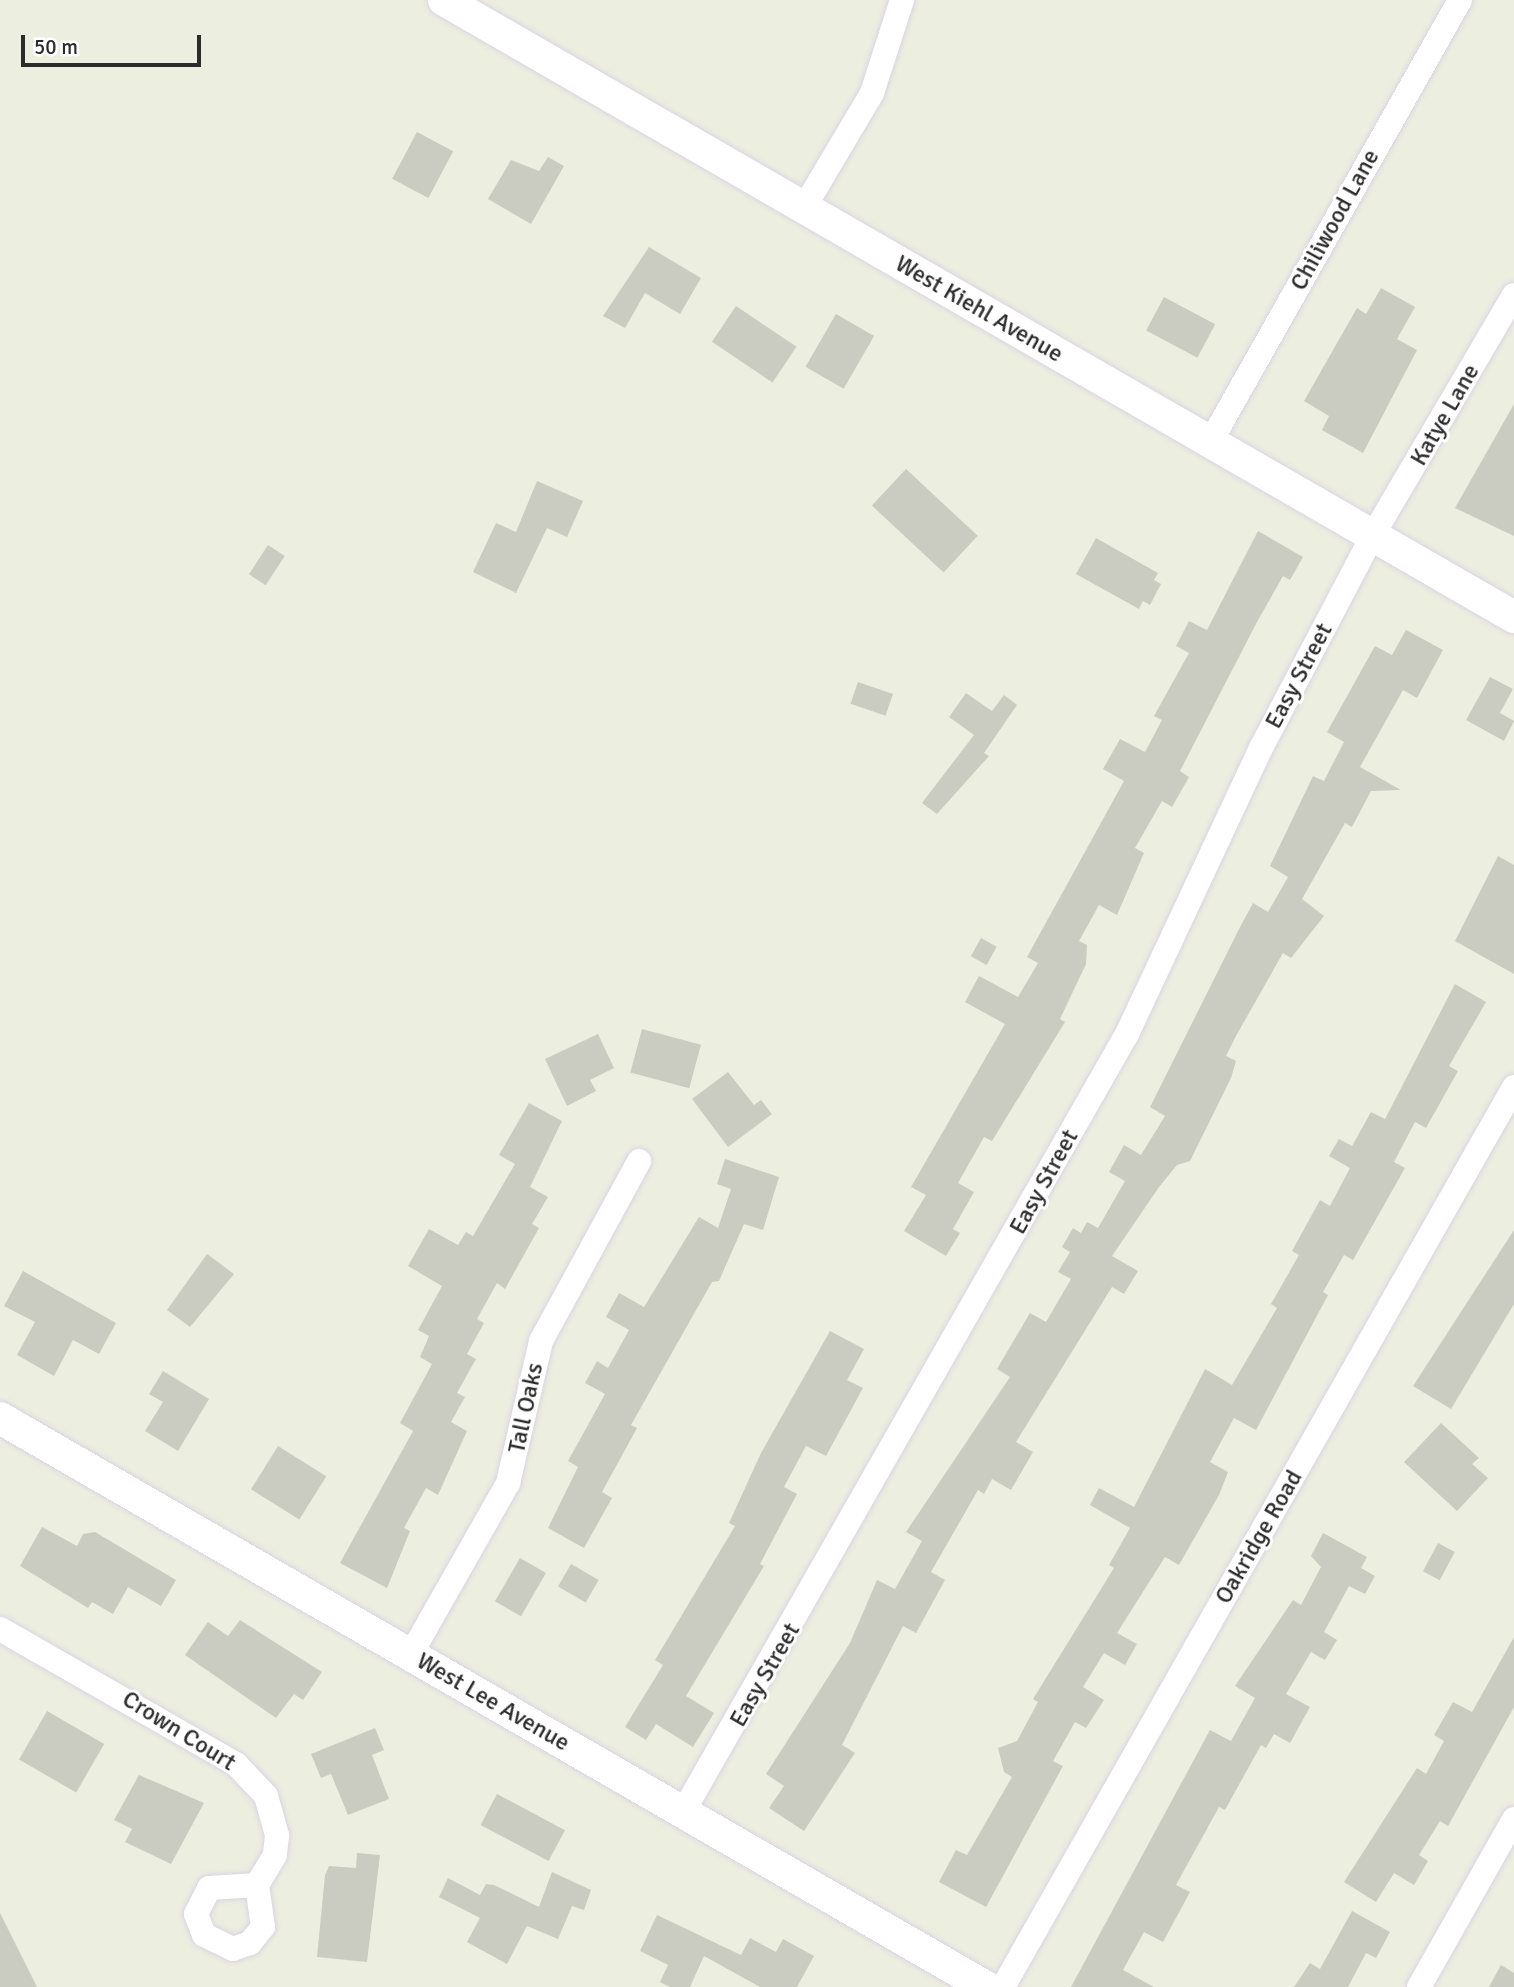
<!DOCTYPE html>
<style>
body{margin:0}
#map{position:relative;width:1514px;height:1987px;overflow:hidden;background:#eceedf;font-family:Signika,sans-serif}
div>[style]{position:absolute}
.building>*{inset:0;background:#cbccc1;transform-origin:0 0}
.roads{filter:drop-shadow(0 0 2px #d9d4e4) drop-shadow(0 0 2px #d9d4e4)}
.minor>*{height:24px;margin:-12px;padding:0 12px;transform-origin:12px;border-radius:12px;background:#fff}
.tertiary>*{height:32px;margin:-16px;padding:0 16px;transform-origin:16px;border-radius:16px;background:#fff}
span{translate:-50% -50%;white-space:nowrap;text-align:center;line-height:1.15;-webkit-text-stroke:6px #fff;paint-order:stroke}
.street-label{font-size:24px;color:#2c2c2c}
.scale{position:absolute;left:21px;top:35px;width:180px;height:32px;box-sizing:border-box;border:4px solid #2c2c2c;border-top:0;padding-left:9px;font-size:21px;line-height:24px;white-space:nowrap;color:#2c2c2c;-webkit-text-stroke:5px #fff;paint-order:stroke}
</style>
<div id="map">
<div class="building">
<i style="left:417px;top:132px;width:41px;height:53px;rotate:28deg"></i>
<i style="clip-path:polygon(548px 157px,564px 166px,531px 224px,488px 199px,511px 160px,539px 171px)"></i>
<i style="clip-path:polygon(649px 247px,701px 278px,680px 314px,645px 293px,625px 328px,603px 316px)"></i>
<i style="clip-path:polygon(1381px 288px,1415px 307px,1397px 339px,1417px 350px,1363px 453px,1322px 430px,1329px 416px,1304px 401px,1357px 308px,1366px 314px)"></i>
<i style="left:1164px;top:297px;width:58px;height:38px;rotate:28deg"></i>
<i style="left:736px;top:306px;width:73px;height:43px;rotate:34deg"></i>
<i style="left:836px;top:314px;width:44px;height:61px;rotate:30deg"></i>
<i style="clip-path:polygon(1514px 404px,1514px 536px,1455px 508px)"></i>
<i style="left:906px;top:469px;width:98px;height:50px;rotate:43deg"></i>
<i style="clip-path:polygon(537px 481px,583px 501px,567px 537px,547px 528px,516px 593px,473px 572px,496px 523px,516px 532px)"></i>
<i style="clip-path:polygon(1258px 531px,1303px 557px,1290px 580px,1283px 576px,1257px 622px,1180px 771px,1189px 777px,1172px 807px,1162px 801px,1135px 848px,1144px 853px,1117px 915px,1099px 905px,1079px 941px,1087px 945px,1086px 964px,1060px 1019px,1065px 1022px,992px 1141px,984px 1137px,958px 1183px,974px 1192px,953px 1229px,960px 1233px,946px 1256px,904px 1231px,926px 1195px,911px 1187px,1005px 1024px,965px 1002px,979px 976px,1018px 997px,1038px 963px,1027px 957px,1124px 781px,1103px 769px,1120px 739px,1145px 752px,1162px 720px,1154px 716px,1189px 653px,1176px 646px,1189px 621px,1207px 630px)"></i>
<i style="clip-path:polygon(1096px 538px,1158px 573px,1154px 580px,1161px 584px,1150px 605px,1143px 601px,1139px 609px,1076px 574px)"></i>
<i style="left:268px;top:545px;width:20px;height:35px;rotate:33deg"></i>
<i style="clip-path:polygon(1406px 630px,1443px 650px,1417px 698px,1403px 690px,1360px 767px,1401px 790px,1371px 791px,1352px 827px,1345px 823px,1302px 899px,1324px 916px,1291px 958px,1283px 953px,1236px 1036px,1226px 1056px,1236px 1061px,1231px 1078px,1190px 1161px,1177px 1165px,1159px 1187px,1112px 1256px,1138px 1271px,1124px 1294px,1112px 1287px,1016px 1442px,1033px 1452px,1011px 1490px,992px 1479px,984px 1494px,978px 1490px,931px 1572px,945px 1580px,916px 1633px,903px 1626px,842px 1745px,855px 1753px,804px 1831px,769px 1808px,784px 1786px,766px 1774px,850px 1643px,877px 1580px,895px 1589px,922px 1541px,906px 1532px,1010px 1377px,997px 1369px,1030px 1313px,1046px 1322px,1071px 1279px,1058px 1272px,1070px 1252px,1062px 1247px,1073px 1228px,1081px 1233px,1087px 1222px,1098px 1228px,1125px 1181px,1109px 1172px,1124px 1145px,1141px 1155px,1165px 1116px,1150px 1107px,1239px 929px,1253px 903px,1268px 912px,1288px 877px,1270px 866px,1313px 776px,1324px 781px,1344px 742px,1327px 732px,1375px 646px,1392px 655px)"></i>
<i style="clip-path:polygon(1490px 677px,1513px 689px,1500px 713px,1514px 721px,1504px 741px,1466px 720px)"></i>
<i style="left:858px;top:682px;width:37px;height:23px;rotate:19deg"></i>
<i style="clip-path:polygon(966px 693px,992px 711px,1004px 695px,1017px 705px,984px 753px,989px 756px,937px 814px,922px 803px,974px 735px,949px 717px)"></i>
<i style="clip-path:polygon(1498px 856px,1514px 865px,1514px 974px,1455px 941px)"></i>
<i style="left:981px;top:938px;width:18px;height:21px;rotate:29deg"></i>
<i style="clip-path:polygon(1455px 984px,1486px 1002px,1449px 1066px,1458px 1071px,1426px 1128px,1415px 1122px,1394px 1162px,1405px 1168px,1353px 1260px,1344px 1255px,1323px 1292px,1328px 1295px,1256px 1430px,1234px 1418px,1210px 1462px,1228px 1472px,1219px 1495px,1179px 1565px,1165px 1557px,1117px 1633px,1137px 1644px,1125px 1665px,1104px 1653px,1083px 1687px,1104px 1700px,1086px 1728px,1075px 1722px,1053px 1761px,1063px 1766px,986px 1907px,939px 1882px,956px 1850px,967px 1855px,1012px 1777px,1004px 1772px,998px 1748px,1017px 1741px,1038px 1702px,1033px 1699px,1114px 1568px,1109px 1565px,1130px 1528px,1090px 1505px,1099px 1488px,1134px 1507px,1205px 1369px,1232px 1385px,1277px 1308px,1271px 1304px,1299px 1255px,1292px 1251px,1320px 1200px,1330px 1206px,1350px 1168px,1329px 1156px,1339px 1139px,1352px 1146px,1371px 1112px,1385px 1119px)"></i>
<i style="left:642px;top:1029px;width:61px;height:45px;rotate:15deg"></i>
<i style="clip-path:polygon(598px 1034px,614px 1068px,590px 1080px,596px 1091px,567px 1106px,545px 1059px)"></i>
<i style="clip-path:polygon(728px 1072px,754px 1105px,761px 1100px,772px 1114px,728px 1147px,692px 1099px)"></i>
<i style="clip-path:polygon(529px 1103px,562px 1121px,530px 1187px,548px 1197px,532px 1224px,539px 1228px,505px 1289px,497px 1283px,477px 1319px,484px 1323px,467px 1354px,476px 1359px,457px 1393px,465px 1397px,451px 1422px,467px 1431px,438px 1495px,426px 1488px,404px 1528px,410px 1531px,387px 1588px,340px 1563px,413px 1431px,400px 1423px,432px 1364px,420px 1357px,429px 1336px,418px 1330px,442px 1286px,408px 1266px,429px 1229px,458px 1245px,466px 1232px,473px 1236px,515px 1164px,499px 1155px)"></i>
<i style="clip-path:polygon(725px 1159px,779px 1177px,763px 1230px,744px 1224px,719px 1281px,712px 1282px,631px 1425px,637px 1428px,602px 1492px,612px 1498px,584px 1548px,548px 1528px,578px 1467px,568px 1461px,605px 1394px,585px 1383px,597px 1361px,608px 1368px,629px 1330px,606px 1317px,619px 1293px,644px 1307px,699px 1217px,718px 1228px,731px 1189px,717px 1184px)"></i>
<i style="clip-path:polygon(1514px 1230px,1514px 1304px,1451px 1409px,1413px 1386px)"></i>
<i style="clip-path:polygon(207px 1254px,234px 1274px,190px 1327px,167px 1310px)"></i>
<i style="clip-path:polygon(23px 1271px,116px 1323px,99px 1354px,73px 1340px,54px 1376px,17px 1355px,35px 1322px,4px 1306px)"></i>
<i style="clip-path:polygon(830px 1331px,864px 1349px,847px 1380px,863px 1388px,826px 1456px,806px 1446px,784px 1487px,797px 1494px,760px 1564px,764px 1566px,686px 1696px,714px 1713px,693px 1747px,656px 1724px,646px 1740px,625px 1727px,663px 1665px,655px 1660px,735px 1526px,729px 1523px,761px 1453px)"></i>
<i style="clip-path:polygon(163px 1371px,209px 1399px,178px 1451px,145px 1431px,163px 1402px,149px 1394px)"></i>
<i style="clip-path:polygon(1441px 1423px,1479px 1458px,1472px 1464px,1488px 1478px,1457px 1511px,1404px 1462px)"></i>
<i style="left:278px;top:1446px;width:57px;height:51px;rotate:32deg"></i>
<i style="clip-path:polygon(42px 1527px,77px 1546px,83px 1534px,95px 1532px,176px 1580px,161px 1606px,128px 1587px,113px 1614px,92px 1602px,88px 1608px,20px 1566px)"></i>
<i style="clip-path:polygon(1323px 1533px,1367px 1557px,1361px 1568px,1375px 1576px,1365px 1594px,1349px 1586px,1324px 1632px,1337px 1640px,1325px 1660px,1311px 1652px,1286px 1694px,1310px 1707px,1290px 1743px,1274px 1734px,1266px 1748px,1261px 1745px,1225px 1810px,1219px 1807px,1176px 1885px,1190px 1892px,1163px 1942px,1144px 1932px,1123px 1970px,1154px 1987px,1071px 1987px,1210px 1730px,1231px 1741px,1255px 1698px,1235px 1686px,1293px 1600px,1301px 1605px,1321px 1567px,1311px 1556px)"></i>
<i style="left:1438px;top:1543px;width:19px;height:32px;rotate:28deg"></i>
<i style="left:520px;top:1558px;width:30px;height:50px;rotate:30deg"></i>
<i style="left:571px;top:1564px;width:32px;height:26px;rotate:30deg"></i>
<i style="clip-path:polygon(240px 1620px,322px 1672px,303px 1700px,294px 1694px,276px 1718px,185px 1655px,208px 1622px,228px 1636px)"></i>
<i style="clip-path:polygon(1514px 1637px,1514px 1707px,1448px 1826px,1440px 1821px,1419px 1855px,1428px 1861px,1414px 1885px,1394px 1873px,1376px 1902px,1344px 1882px,1417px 1768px,1426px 1774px,1444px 1741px,1434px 1735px,1453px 1702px,1472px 1712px)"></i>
<i style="left:47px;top:1711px;width:66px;height:56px;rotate:30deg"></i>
<i style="clip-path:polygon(375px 1728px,384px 1750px,372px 1755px,389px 1799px,348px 1815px,331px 1774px,321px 1778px,311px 1754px)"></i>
<i style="clip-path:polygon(139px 1775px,204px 1803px,171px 1864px,125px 1842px,132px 1829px,114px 1820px)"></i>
<i style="left:497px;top:1794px;width:77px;height:35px;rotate:28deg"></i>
<i style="clip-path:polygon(357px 1853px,380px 1855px,367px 1962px,317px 1957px,325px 1875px,329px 1866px,356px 1868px)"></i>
<i style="clip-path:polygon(552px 1872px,591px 1890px,584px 1910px,572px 1906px,558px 1939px,527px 1926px,507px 1964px,467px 1942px,480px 1918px,439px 1897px,448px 1878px,480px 1895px,486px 1884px,494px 1885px,539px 1907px)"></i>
<i style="clip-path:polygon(1352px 1911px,1390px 1932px,1376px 1958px,1366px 1953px,1348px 1987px,1294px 1987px,1310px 1963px,1320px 1969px)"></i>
<i style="clip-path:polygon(0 1913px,37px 1987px,0 1987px)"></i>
<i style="clip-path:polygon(657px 1915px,741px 1955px,750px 1938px,776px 1952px,783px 1939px,814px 1956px,797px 1987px,760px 1987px,704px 1956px,690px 1987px,670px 1987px,660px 1982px,668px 1965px,640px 1951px)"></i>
<i style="clip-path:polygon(1501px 1965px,1514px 1973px,1514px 1987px,1489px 1987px)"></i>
</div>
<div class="roads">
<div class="minor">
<i style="left:805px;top:206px;width:131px;rotate:-59.3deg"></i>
<i style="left:872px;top:93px;width:98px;rotate:-72.1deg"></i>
<i style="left:1211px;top:441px;width:506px;rotate:-60.55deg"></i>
<i style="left:0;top:1629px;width:272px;rotate:29.8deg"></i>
<i style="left:236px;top:1764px;width:44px;rotate:46.8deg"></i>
<i style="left:266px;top:1796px;width:41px;rotate:74.2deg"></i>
<i style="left:277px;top:1835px;width:20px;rotate:96deg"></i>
<i style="left:275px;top:1855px;width:35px;rotate:121deg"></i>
<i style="left:257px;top:1885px;width:42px;rotate:81.9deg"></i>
<i style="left:263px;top:1927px;width:21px;rotate:129deg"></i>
<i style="left:250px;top:1943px;width:18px;rotate:161deg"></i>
<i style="left:233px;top:1949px;width:32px;rotate:-154deg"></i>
<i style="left:204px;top:1935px;width:22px;rotate:-111deg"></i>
<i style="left:196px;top:1914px;width:29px;rotate:-63deg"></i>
<i style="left:209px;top:1888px;width:48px;rotate:-3.6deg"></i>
<i style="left:411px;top:1654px;width:197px;rotate:-60.4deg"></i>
<i style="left:508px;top:1483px;width:146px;rotate:-76.9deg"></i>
<i style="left:541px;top:1341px;width:205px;rotate:-61.4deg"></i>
<i style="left:683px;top:1812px;width:896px;rotate:-60.29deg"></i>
<i style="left:1127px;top:1034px;width:316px;rotate:-64.9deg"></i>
<i style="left:1261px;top:748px;width:241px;rotate:-62.3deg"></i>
<i style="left:1373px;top:535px;width:278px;rotate:-59.6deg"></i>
<i style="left:1003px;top:1987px;width:1035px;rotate:-60.41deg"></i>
<i style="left:1419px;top:1987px;width:193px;rotate:-60.5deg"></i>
</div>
<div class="tertiary">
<i style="left:444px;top:0;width:1235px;rotate:29.97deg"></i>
<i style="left:0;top:1418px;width:1138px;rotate:29.99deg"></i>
</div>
</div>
<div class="street-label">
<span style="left:1335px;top:220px;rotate:-61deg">Chiliwood Lane</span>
<span style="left:979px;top:309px;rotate:30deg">West Kiehl Avenue</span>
<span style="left:1445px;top:415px;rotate:-60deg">Katye Lane</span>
<span style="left:1299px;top:676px;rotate:-62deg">Easy Street</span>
<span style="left:1044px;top:1182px;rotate:-61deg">Easy Street</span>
<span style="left:526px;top:1408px;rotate:-78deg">Tall Oaks</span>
<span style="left:1259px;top:1537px;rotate:-60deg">Oakridge Road</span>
<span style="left:765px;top:1675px;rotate:-60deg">Easy Street</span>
<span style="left:493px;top:1702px;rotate:30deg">West Lee Avenue</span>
<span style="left:179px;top:1731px;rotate:32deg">Crown Court</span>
</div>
<div class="scale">50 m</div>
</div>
